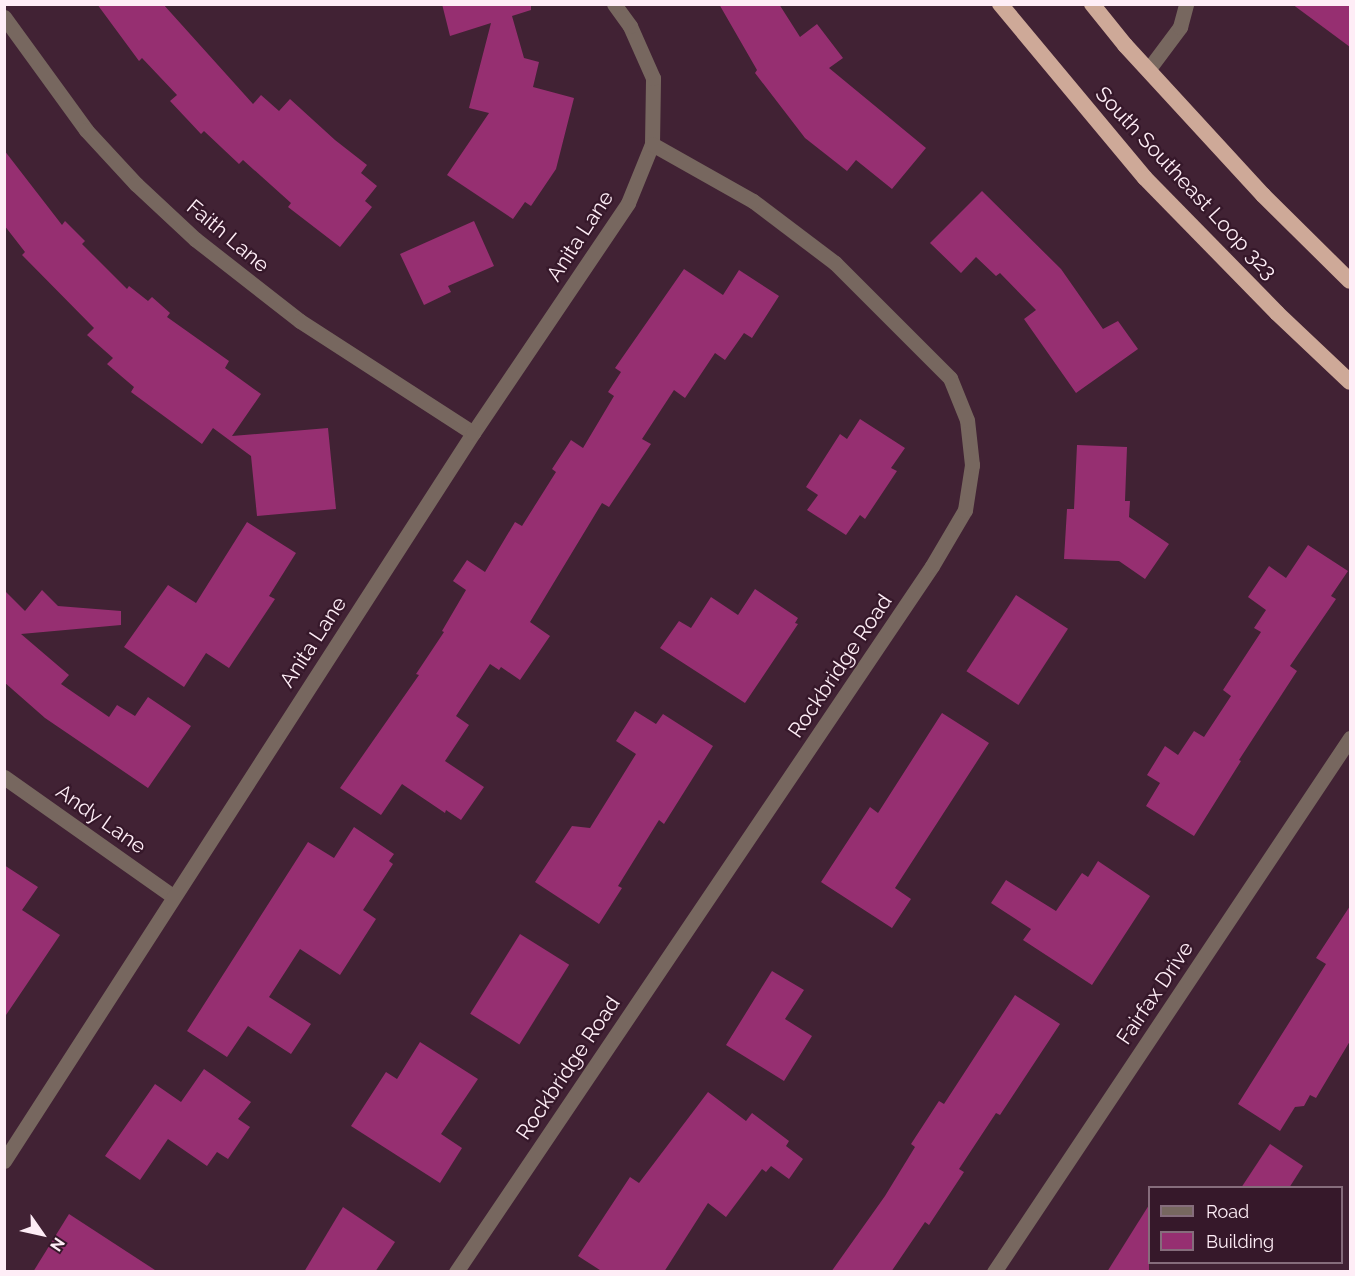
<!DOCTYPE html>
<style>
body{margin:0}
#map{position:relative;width:1355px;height:1276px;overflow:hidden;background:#412234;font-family:Raleway,sans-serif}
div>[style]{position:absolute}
.building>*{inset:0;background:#962f71;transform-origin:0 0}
.service>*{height:15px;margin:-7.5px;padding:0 7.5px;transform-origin:7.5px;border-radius:7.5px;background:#77675f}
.minor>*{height:15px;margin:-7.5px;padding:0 7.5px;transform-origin:7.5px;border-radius:7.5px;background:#77675f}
.trunk>*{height:16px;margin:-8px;padding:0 8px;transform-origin:8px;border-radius:8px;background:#cea998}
span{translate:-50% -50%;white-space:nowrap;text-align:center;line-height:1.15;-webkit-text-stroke:4.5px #36182a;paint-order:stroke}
.street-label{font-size:21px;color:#feedf6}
.frame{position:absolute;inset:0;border:6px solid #feedf6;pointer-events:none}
.legend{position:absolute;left:1148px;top:1186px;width:195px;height:78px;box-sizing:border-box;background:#36182a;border:2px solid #866d7c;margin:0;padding:8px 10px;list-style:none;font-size:18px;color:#feedf6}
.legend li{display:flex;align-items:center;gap:12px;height:30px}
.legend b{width:30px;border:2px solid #866d7c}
.north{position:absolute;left:12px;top:1204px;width:60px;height:60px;-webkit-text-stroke:4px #36182a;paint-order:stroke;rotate:124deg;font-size:16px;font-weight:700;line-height:24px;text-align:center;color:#feedf6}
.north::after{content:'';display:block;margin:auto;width:21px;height:27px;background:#feedf6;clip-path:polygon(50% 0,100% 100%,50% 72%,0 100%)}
</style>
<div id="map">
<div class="building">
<i style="clip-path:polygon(97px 4px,163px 4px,253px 104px,261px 95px,279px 111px,290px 99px,335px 140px,367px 165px,361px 173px,377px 186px,365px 201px,372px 207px,340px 247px,288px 207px,291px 203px,243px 160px,239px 164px,204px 131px,201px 134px,170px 101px,177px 95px,142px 58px,139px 61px)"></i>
<i style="clip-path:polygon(442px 4px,531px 4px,531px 10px,512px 16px,524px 58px,539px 62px,533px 87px,574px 98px,556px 169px,531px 206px,525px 202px,513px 219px,447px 175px,489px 113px,469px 108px,491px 23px,450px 36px)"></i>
<i style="clip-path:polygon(719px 4px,779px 4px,800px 37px,817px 24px,843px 58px,829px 68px,926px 148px,892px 189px,856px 160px,847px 171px,805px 138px,755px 73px,757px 70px)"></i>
<i style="clip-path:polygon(1292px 4px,1350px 4px,1350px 47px)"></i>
<i style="clip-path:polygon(4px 150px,62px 225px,65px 221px,85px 241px,82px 244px,127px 289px,129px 286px,148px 301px,152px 297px,170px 313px,167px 317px,229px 361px,225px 368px,261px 394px,232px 436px,328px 428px,336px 509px,257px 516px,251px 456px,213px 428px,202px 444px,131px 392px,134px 387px,107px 364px,113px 358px,87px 335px,94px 328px,22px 255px,25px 252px,4px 225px)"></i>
<i style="clip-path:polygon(982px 191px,1061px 269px,1103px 329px,1118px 321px,1138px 349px,1076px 393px,1024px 319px,1036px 310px,1000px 273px,996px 276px,976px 257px,961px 273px,930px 243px)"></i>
<i style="clip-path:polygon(474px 221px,494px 266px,448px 286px,451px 292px,424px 305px,400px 254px)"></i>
<i style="clip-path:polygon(684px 269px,723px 295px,739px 270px,779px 296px,752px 338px,744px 333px,725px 360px,715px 353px,685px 398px,674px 390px,642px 439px,651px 444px,609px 507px,602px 503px,530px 622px,550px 636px,520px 680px,501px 667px,499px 670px,490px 664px,456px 716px,469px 725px,445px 761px,484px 787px,461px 820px,446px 810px,445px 813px,402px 784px,381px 815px,340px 788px,419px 675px,416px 674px,444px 632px,442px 631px,466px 590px,453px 581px,467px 560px,485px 572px,515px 522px,522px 526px,556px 472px,552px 469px,571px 440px,583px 448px,614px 396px,608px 392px,621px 372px,615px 368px)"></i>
<i style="clip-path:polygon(860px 419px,905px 448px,891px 468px,897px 471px,865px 519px,860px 515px,846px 535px,807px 510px,818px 495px,806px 487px,840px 434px,847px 439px)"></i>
<i style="clip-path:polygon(1077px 445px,1127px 447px,1125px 501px,1130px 501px,1129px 517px,1169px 544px,1145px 579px,1119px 561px,1064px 559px,1067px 509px,1074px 509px)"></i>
<i style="clip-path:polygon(247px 522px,296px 553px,269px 596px,275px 599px,229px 668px,206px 653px,184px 687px,124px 647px,168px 585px,196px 603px)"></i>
<i style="clip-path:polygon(1308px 545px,1348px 571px,1331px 596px,1336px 599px,1290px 666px,1297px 671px,1239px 760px,1241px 761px,1194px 836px,1146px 806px,1160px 783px,1147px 775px,1165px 746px,1178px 755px,1194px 731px,1204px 737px,1231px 696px,1223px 690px,1261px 632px,1254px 628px,1266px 610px,1248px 597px,1269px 566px,1286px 578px)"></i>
<i style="clip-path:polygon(755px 589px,798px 618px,795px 623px,798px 624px,745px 703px,660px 648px,679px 621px,691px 628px,711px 597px,738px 615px)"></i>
<i style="clip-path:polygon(4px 590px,25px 611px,42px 590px,58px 606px,121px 611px,121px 625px,21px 634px,69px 675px,61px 684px,109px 717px,117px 705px,135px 716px,148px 697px,191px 726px,148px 788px,45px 718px,4px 682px)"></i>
<i style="left:1016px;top:595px;width:62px;height:91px;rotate:33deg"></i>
<i style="clip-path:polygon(635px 711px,656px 724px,663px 714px,713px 746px,664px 824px,659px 820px,618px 886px,622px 888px,599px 924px,535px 882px,572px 826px,590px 828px,636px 754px,616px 741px)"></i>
<i style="clip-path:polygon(942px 713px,989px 743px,895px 888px,911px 899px,892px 928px,821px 882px,870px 807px,878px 813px)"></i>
<i style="clip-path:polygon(354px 827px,394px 854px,389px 861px,393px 864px,363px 910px,376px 919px,340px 975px,300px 949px,269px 997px,311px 1024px,291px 1054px,248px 1026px,227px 1057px,187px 1031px,308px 842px,334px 858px)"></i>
<i style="clip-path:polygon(1098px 861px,1150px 896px,1092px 985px,1023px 940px,1031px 929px,991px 903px,1006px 880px,1056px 911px,1082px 873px,1088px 877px)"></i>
<i style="clip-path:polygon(4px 865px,38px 887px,22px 910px,60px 935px,4px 1018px)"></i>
<i style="clip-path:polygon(1350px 906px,1350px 1041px,1316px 1098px,1310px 1095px,1304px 1106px,1295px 1107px,1280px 1131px,1238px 1104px,1326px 964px,1316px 958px)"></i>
<i style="left:520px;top:934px;width:58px;height:94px;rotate:32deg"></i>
<i style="clip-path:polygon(772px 971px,804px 990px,785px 1019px,812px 1036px,784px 1081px,726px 1045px)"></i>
<i style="clip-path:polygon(1015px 995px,1060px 1024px,1000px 1115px,996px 1113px,959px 1169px,964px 1172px,929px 1225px,925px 1222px,891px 1272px,831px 1272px,885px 1196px,915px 1147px,911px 1144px,939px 1101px,944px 1104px)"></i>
<i style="clip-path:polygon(420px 1042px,478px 1079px,441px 1134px,462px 1148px,440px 1183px,351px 1126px,386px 1072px,397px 1079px)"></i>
<i style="clip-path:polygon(204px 1069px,251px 1102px,238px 1119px,250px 1127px,228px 1159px,217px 1152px,207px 1166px,168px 1139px,140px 1180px,105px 1156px,155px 1084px,181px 1102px)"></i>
<i style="clip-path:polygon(708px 1092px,746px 1121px,752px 1113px,789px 1141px,786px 1146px,803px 1159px,789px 1179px,771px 1166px,766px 1172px,762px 1169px,726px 1217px,708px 1203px,664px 1272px,603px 1272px,578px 1256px,630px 1177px,639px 1183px)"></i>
<i style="clip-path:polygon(1270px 1144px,1303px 1166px,1289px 1188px,1241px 1188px)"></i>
<i style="clip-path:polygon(1149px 1205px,1149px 1272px,1107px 1272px)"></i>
<i style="clip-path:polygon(343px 1207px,395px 1242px,375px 1272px,304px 1272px)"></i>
<i style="clip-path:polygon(69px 1214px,158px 1272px,33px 1272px)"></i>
</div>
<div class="service">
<i style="left:1148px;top:70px;width:54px;rotate:-53.3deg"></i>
<i style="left:1180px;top:27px;width:24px;rotate:-75deg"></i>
</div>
<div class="minor">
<i style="left:4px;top:17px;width:140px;rotate:54deg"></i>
<i style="left:86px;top:130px;width:74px;rotate:47.2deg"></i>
<i style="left:136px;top:184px;width:81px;rotate:43deg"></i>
<i style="left:195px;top:239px;width:133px;rotate:38deg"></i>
<i style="left:300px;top:321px;width:206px;rotate:32.9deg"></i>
<i style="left:4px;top:777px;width:207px;rotate:35.2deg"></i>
<i style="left:4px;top:1161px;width:866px;rotate:-57.21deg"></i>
<i style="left:473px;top:433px;width:277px;rotate:-56deg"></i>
<i style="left:628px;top:203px;width:64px;rotate:-67.9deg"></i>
<i style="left:652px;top:144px;width:66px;rotate:-89.1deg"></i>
<i style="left:653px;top:78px;width:57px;rotate:-113.9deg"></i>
<i style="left:630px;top:26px;width:27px;rotate:-126deg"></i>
<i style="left:456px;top:1272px;width:851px;rotate:-56.01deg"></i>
<i style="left:932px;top:566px;width:65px;rotate:-59.5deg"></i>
<i style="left:965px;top:510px;width:46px;rotate:-81.2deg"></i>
<i style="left:972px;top:465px;width:45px;rotate:-96.3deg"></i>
<i style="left:967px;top:420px;width:45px;rotate:-112deg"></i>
<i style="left:950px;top:378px;width:163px;rotate:-135deg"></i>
<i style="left:835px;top:263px;width:103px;rotate:-142.9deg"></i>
<i style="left:753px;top:201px;width:116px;rotate:-150.6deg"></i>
<i style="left:994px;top:1272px;width:642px;rotate:-56.31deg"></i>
</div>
<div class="trunk">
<i style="left:1000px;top:4px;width:226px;rotate:50.2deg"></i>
<i style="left:1145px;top:178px;width:189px;rotate:45.6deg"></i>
<i style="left:1277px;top:313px;width:100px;rotate:43.4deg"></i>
<i style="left:1092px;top:4px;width:53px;rotate:51.2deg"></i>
<i style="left:1125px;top:45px;width:204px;rotate:47.4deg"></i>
<i style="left:1263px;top:195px;width:122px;rotate:44.7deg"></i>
</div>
<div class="street-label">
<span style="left:1186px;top:183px;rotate:47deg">South Southeast Loop 323</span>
<span style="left:228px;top:236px;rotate:40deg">Faith Lane</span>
<span style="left:580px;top:236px;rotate:-57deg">Anita Lane</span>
<span style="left:313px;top:642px;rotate:-57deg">Anita Lane</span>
<span style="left:840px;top:666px;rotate:-56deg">Rockbridge Road</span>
<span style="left:101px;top:819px;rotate:35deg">Andy Lane</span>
<span style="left:1155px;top:993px;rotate:-56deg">Fairfax Drive</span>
<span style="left:568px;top:1068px;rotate:-56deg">Rockbridge Road</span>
</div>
<div class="frame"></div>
<ul class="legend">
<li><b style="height:8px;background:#77675f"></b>Road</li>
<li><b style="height:16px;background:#962f71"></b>Building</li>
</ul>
<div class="north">N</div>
</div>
